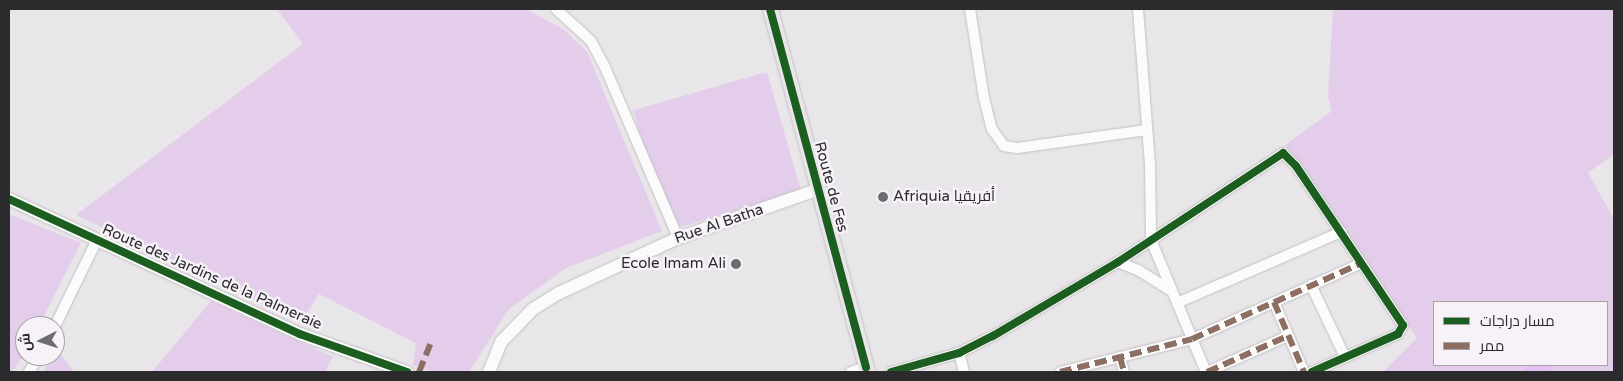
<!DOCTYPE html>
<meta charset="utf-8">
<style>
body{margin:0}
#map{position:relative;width:1623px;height:381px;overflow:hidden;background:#e8e6e9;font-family:"Varela Round",Cairo,sans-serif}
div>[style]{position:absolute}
.green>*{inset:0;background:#e3cdeb;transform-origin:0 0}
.water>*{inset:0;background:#e5bff3}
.roads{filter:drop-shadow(0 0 1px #c3c1c3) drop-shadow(0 0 1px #c3c1c3)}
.minor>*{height:10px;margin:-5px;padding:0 5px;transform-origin:5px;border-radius:5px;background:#fcfbfc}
.tertiary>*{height:12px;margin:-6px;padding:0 6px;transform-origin:6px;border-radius:6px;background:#fcfbfc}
.primary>*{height:15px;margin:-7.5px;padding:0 7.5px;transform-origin:7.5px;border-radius:7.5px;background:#e9e6ea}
.quiet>*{height:6px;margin-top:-3px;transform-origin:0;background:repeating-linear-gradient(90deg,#8d6e63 0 12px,transparent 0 18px)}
.cycleway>*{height:8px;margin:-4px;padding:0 4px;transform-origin:4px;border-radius:4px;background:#1b5e20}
.dots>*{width:14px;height:14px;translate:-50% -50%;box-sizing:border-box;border:2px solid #f6f2f8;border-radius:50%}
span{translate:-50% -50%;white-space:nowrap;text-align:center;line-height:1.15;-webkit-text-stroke:5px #f6f2f8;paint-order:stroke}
.street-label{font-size:15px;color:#2b2a2c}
.poi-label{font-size:15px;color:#2b2a2c}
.left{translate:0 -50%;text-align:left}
.right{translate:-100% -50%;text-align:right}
.frame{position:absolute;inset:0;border:10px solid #2b2a2c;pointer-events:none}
.legend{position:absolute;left:1433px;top:301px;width:175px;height:65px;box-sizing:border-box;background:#f6f2f8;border:1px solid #a5a2a6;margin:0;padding:6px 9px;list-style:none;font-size:15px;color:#2b2a2c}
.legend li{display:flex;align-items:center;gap:10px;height:25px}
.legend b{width:25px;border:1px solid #a5a2a6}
.north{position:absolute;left:15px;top:316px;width:50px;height:50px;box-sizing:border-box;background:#f6f2f8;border:1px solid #a5a2a6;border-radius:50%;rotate:265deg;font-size:14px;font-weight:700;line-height:20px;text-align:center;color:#2b2a2c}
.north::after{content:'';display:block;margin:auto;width:18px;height:22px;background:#6d6c6e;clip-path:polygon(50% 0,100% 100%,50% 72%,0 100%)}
</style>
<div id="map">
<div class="green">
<i style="clip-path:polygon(277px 9px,526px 9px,563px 29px,587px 52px,662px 231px,566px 268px,509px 309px,469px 372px,434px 372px,413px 365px,416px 343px,319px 294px,302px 321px,76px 215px,303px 44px)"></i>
<i style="clip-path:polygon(evenodd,1333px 9px,1614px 9px,1614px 154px,1588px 173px,1614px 219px,1614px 372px,1383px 372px,1417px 338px,1285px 145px,1332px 111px,1328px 97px,1333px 9px,1434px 302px,1607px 302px,1607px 365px,1434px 365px,1434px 302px)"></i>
<i style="left:767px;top:72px;width:125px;height:139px;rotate:74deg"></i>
<i style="clip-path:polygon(9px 214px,81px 243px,39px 326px,25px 326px,25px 353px,12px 372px,9px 372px)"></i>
<i style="clip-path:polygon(211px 301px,333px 357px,325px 372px,152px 372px)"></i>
<i style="clip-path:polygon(58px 351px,74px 372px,43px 372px)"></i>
</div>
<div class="water">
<i style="clip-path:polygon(1533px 365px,1549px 365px,1552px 372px,1521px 372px)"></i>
</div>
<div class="roads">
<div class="minor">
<i style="left:556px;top:9px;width:47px;rotate:42.4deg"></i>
<i style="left:591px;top:41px;width:27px;rotate:62deg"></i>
<i style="left:604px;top:65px;width:188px;rotate:66.8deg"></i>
<i style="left:970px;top:9px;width:90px;rotate:81.1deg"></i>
<i style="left:984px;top:98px;width:32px;rotate:76deg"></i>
<i style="left:992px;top:129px;width:21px;rotate:55deg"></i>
<i style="left:1004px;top:146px;width:13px;rotate:9deg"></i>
<i style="left:1017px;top:148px;width:131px;rotate:-7.9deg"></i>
<i style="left:1138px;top:9px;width:155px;rotate:85.6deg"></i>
<i style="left:1150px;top:164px;width:76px;rotate:89.2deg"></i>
<i style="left:1151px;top:240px;width:143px;rotate:67.4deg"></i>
<i style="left:1118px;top:262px;width:22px;rotate:22deg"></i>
<i style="left:1138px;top:270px;width:38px;rotate:32deg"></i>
<i style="left:1311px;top:285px;width:80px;rotate:64.7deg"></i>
<i style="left:1274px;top:302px;width:76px;rotate:66.8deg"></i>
<i style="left:1177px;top:303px;width:179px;rotate:-23.4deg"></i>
<i style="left:55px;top:326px;width:96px;rotate:-64deg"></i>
<i style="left:959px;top:353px;width:20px;rotate:75deg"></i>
<i style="left:1120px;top:357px;width:16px;rotate:75deg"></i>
<i style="left:29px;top:372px;width:19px;rotate:-58deg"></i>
<i style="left:851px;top:372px;width:16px;rotate:-18deg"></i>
<i style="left:891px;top:372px;width:71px;rotate:-15.6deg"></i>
<i style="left:959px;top:353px;width:38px;rotate:-27deg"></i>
<i style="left:993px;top:336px;width:145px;rotate:-30.6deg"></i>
<i style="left:1118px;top:262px;width:198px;rotate:-33.4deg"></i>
<i style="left:1283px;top:153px;width:18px;rotate:45deg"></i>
<i style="left:1296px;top:166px;width:192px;rotate:56.1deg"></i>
<i style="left:1403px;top:325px;width:10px;rotate:119deg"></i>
<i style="left:1398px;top:334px;width:94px;rotate:156.2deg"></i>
<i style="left:1060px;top:372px;width:136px;rotate:-14deg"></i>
<i style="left:1192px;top:339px;width:186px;rotate:-24.1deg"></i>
<i style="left:1207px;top:372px;width:89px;rotate:-24deg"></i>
</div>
<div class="tertiary">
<i style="left:9px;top:199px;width:321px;rotate:24.9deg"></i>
<i style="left:300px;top:334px;width:114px;rotate:19.6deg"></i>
<i style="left:489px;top:372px;width:32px;rotate:-68deg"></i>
<i style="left:501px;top:342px;width:46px;rotate:-45.9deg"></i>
<i style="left:533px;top:309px;width:31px;rotate:-32deg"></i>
<i style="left:559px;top:293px;width:131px;rotate:-24.8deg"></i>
<i style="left:678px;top:238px;width:147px;rotate:-19.1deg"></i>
</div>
<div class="primary">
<i style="left:770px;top:9px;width:376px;rotate:75deg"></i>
</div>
</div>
<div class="quiet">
<i style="left:1274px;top:302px;width:76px;rotate:66.8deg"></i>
<i style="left:1120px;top:357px;width:16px;rotate:75deg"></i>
<i style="left:419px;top:372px;width:32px;rotate:-68deg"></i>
<i style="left:1060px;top:372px;width:136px;rotate:-14deg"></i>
<i style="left:1192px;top:339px;width:186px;rotate:-24.1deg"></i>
<i style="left:1207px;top:372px;width:89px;rotate:-24deg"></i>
</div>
<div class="cycleway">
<i style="left:770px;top:9px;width:371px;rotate:75deg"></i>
<i style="left:9px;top:199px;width:321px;rotate:24.9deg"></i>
<i style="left:300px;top:334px;width:114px;rotate:19.6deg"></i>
<i style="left:891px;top:372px;width:71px;rotate:-15.6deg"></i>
<i style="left:959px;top:353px;width:38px;rotate:-27deg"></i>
<i style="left:993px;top:336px;width:145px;rotate:-30.6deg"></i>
<i style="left:1118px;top:262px;width:198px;rotate:-33.4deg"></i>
<i style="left:1283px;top:153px;width:18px;rotate:45deg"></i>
<i style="left:1296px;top:166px;width:192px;rotate:56.1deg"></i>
<i style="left:1403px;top:325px;width:10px;rotate:119deg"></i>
<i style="left:1398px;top:334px;width:94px;rotate:156.2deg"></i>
</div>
<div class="dots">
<i style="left:883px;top:197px;background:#6d6c6e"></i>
<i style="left:736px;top:264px;background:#6d6c6e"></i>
</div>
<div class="street-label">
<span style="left:831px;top:187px;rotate:75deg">Route de Fes</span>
<span style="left:719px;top:224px;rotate:-19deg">Rue Al Batha</span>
<span style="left:212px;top:277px;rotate:24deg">Route des Jardins de la Palmeraie</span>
</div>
<div class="poi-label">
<span class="left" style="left:893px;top:197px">Afriquia أفريقيا</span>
<span class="right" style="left:726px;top:264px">Ecole Imam Ali</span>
</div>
<div class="frame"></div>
<ul class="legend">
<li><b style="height:6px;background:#1b5e20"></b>مسار دراجات</li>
<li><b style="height:6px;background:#8d6e63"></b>ممر</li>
</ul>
<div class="north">ش</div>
</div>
